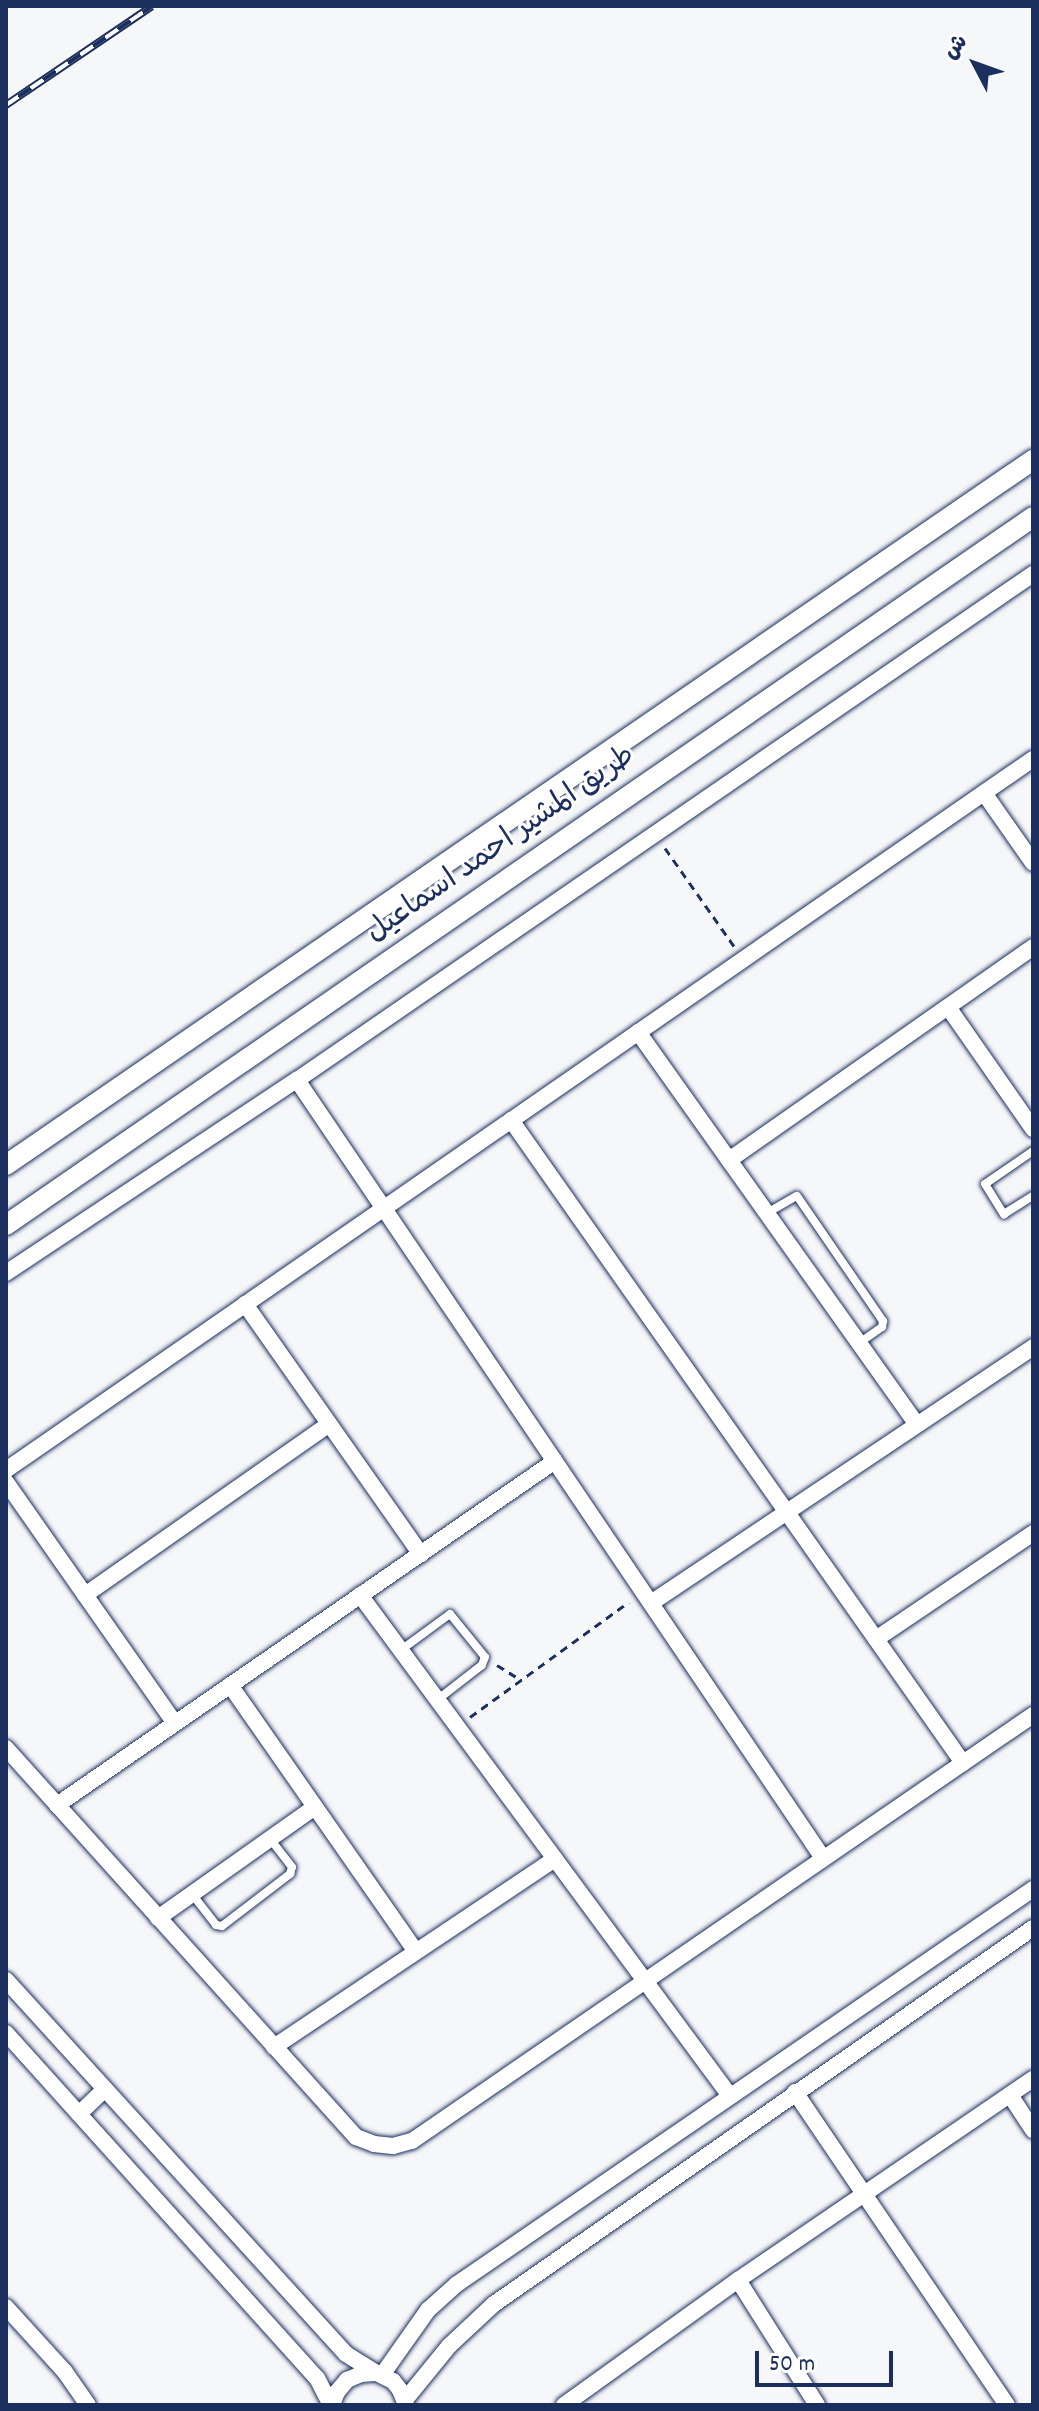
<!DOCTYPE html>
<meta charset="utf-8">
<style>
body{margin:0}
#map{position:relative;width:1039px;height:2411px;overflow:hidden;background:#f6f7f9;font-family:Dekko,"Playpen Sans Arabic",sans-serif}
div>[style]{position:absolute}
.path>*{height:3px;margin-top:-1.5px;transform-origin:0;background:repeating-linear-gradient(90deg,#1b2f5e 0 8px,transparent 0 14px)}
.roads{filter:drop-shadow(0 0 2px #1b2f5e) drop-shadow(0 0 2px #1b2f5e)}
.service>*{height:8px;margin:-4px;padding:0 4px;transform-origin:4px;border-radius:4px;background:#fff}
.minor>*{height:16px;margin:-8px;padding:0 8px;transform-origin:8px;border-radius:8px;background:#fff}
.tertiary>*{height:20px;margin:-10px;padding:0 10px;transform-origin:10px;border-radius:10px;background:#fff}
.rail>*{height:8px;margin-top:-4px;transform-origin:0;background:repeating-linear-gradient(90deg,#fff 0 15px,#1b2f5e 0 30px);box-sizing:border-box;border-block:2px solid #1b2f5e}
span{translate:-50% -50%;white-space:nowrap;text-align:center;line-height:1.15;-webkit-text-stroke:6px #fff;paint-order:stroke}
.street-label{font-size:30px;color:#1b2f5e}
.frame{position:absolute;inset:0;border:8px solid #1b2f5e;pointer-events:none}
.north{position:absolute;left:935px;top:24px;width:80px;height:80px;-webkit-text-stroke:6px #fff;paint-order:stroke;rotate:311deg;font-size:22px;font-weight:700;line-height:32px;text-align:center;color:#1b2f5e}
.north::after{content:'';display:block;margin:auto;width:28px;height:36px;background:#1b2f5e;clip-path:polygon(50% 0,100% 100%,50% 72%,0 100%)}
.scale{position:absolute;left:755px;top:2351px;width:138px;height:36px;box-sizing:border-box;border:4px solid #1b2f5e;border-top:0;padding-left:10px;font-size:24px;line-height:28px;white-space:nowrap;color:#1b2f5e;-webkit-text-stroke:6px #fff;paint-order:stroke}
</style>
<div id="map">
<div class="path">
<i style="left:665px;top:848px;width:120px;rotate:54.9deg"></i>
<i style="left:497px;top:1665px;width:28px;rotate:32deg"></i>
<i style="left:470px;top:1717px;width:196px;rotate:-35.9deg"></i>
</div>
<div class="roads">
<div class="service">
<i style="left:1033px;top:1151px;width:58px;rotate:145.5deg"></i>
<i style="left:985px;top:1184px;width:36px;rotate:58deg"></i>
<i style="left:1004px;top:1214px;width:34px;rotate:-32deg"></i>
<i style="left:767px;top:1213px;width:34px;rotate:-30deg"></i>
<i style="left:797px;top:1196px;width:152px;rotate:55.5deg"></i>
<i style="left:883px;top:1321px;width:6px;rotate:99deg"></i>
<i style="left:882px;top:1327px;width:28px;rotate:145deg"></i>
<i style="left:401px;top:1650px;width:61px;rotate:-36.3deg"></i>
<i style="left:450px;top:1614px;width:55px;rotate:50.9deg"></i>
<i style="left:485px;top:1657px;width:9px;rotate:111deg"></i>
<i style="left:482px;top:1665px;width:57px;rotate:142.1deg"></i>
<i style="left:192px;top:1894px;width:39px;rotate:52deg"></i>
<i style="left:216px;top:1925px;width:6px;rotate:9deg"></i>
<i style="left:222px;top:1926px;width:86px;rotate:-37.4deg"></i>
<i style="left:290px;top:1874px;width:7px;rotate:-74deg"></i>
<i style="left:292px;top:1867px;width:36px;rotate:-128deg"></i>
</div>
<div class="minor">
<i style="left:984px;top:793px;width:85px;rotate:55deg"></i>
<i style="left:948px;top:1007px;width:149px;rotate:55.1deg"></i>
<i style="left:638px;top:1032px;width:481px;rotate:54.6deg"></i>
<i style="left:297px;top:1080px;width:939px;rotate:55.94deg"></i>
<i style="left:511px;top:1120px;width:786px;rotate:54.89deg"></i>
<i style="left:729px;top:1160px;width:371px;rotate:-35deg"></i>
<i style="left:6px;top:1273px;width:349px;rotate:-33.6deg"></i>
<i style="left:297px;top:1080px;width:893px;rotate:-34.51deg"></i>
<i style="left:245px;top:1304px;width:306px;rotate:54.9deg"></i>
<i style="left:6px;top:1470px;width:1249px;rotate:-34.7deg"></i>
<i style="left:6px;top:1482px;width:294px;rotate:55deg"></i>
<i style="left:85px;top:1595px;width:298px;rotate:-35deg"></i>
<i style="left:360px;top:1595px;width:623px;rotate:53.55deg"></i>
<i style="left:651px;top:1603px;width:460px;rotate:-33.8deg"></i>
<i style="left:876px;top:1639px;width:189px;rotate:-34deg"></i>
<i style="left:230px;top:1685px;width:325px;rotate:55.1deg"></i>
<i style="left:6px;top:1748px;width:523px;rotate:48.02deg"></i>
<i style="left:356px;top:2137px;width:19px;rotate:21deg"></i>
<i style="left:374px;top:2144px;width:19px;rotate:6deg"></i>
<i style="left:393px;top:2146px;width:20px;rotate:-15deg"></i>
<i style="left:412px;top:2141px;width:753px;rotate:-34.45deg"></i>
<i style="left:57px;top:1805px;width:605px;rotate:-34.64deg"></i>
<i style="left:158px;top:1918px;width:192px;rotate:-35.3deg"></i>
<i style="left:6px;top:1980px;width:505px;rotate:47.73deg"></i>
<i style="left:346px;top:2354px;width:36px;rotate:32deg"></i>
<i style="left:6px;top:2033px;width:464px;rotate:48deg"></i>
<i style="left:317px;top:2378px;width:30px;rotate:63deg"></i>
<i style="left:274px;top:2047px;width:338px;rotate:-33.8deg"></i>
<i style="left:795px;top:2092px;width:378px;rotate:55.9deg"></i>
<i style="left:1010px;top:2095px;width:42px;rotate:56.7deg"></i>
<i style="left:79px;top:2114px;width:36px;rotate:-44deg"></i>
<i style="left:738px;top:2280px;width:148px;rotate:57.7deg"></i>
<i style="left:6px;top:2307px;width:88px;rotate:47.8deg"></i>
<i style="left:65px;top:2372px;width:40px;rotate:55.1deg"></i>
<i style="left:382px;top:2375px;width:80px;rotate:-54.7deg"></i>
<i style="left:428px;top:2310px;width:39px;rotate:-42deg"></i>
<i style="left:457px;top:2284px;width:698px;rotate:-34.44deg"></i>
<i style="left:405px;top:2400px;width:70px;rotate:-50.8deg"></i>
<i style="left:449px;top:2346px;width:62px;rotate:-43deg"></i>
<i style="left:494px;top:2304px;width:657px;rotate:-34.9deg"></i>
<i style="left:332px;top:2405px;width:14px;rotate:-69deg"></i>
<i style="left:337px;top:2392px;width:16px;rotate:-50deg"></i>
<i style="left:347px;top:2380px;width:15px;rotate:-23deg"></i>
<i style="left:361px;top:2374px;width:16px;rotate:-4deg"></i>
<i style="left:377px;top:2373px;width:18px;rotate:27deg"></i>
<i style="left:393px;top:2381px;width:11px;rotate:52deg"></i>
<i style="left:400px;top:2390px;width:16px;rotate:68deg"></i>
<i style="left:564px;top:2405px;width:214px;rotate:-35.7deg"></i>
<i style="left:738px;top:2280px;width:357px;rotate:-34.3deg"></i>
</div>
<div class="tertiary">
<i style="left:6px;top:1165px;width:1246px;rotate:-34.47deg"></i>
<i style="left:6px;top:1225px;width:1247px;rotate:-34.58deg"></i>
</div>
</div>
<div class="rail">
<i style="left:6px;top:105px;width:176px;rotate:-34.1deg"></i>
</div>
<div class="street-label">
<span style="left:502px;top:846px;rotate:-35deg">طريق المشير احمد اسماعيل</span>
</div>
<div class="frame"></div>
<div class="north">ش</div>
<div class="scale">50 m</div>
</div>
